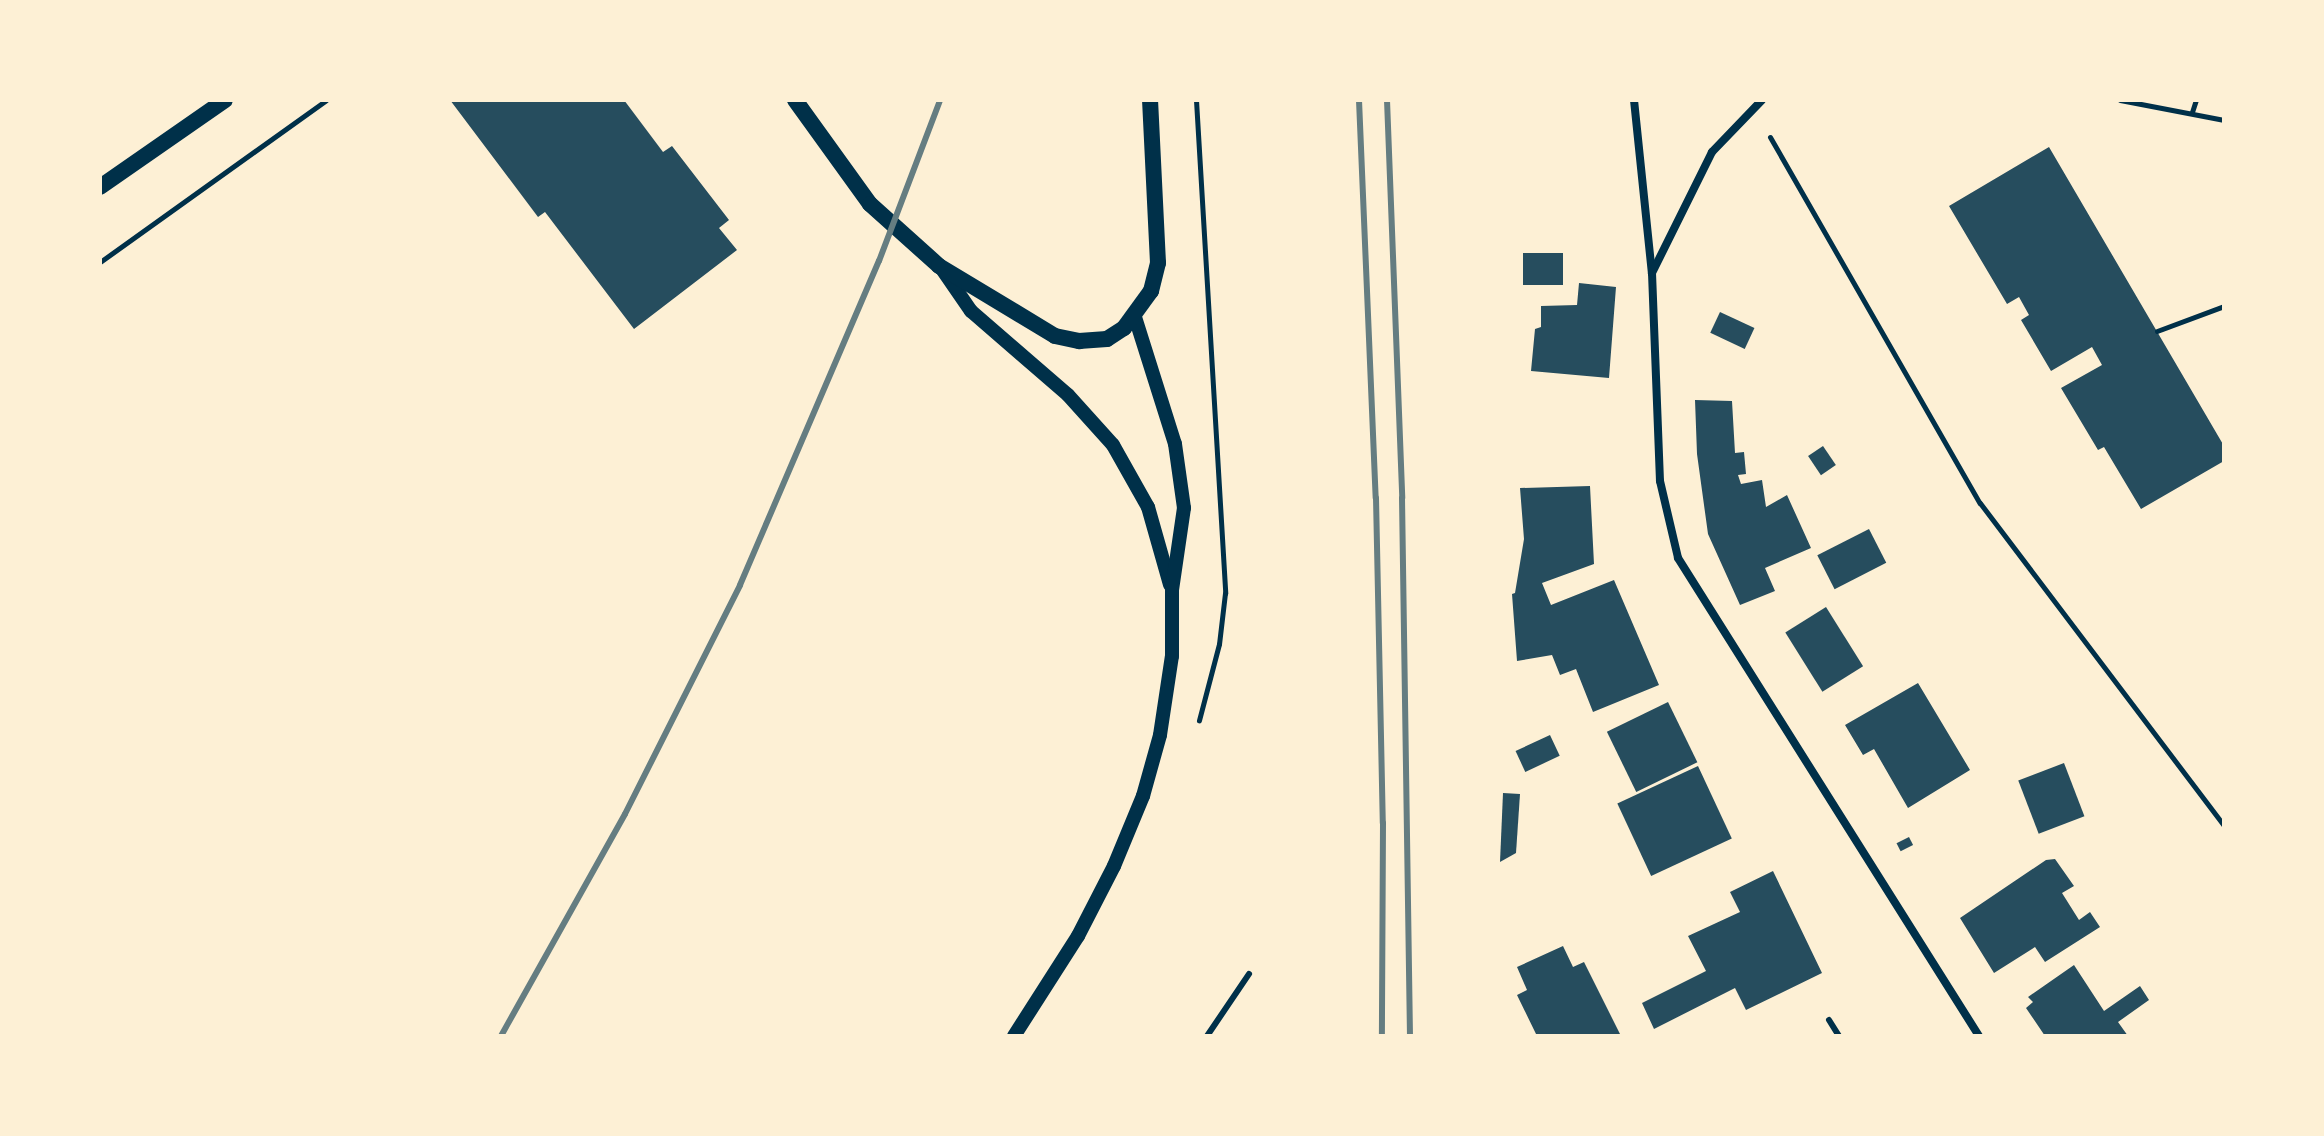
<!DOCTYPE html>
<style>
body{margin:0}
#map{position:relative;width:2324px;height:1136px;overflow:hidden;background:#fdf0d5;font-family:"DM Sans",sans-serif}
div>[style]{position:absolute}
.building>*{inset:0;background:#264d5e;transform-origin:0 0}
.path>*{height:5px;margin:-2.5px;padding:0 2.5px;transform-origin:2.5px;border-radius:2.5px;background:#003049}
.service>*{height:6px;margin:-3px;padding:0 3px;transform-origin:3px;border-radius:3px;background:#003049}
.minor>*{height:8px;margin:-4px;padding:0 4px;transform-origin:4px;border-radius:4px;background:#003049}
.tertiary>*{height:14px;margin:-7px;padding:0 7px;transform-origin:7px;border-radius:7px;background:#003049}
.secondary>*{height:16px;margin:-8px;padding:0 8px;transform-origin:8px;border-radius:8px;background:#003049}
.rail>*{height:6px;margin:-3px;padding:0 3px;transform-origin:3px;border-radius:3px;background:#657d81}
span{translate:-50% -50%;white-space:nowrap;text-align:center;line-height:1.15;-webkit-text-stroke:7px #fdf0d5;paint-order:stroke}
.frame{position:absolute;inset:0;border:102px solid #fdf0d5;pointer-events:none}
</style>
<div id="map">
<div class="building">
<i style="clip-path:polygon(450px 100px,624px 100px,663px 152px,672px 146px,729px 220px,719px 228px,737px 250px,634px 329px,545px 212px,538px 217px)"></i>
<i style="clip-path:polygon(2049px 147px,2224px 446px,2224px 461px,2141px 509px,2104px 447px,2098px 450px,2061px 388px,2102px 365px,2092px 347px,2051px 371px,2021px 320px,2029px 315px,2019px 297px,2007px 304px,1949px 206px)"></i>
<i style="left:1523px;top:253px;width:40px;height:32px"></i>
<i style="clip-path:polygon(1579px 283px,1616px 287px,1609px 378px,1531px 371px,1535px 329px,1541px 327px,1541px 306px,1577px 305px)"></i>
<i style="left:1720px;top:312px;width:38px;height:23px;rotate:25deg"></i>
<i style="clip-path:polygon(1695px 400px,1732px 401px,1735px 453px,1744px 452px,1746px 474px,1738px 475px,1741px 484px,1762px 480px,1766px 507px,1787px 495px,1811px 548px,1765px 568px,1775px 591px,1740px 605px,1708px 534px,1697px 454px)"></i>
<i style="left:1823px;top:446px;width:23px;height:18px;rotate:56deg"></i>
<i style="clip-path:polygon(1590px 486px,1594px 564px,1542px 583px,1551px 605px,1614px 580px,1659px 685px,1593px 712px,1576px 669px,1560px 675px,1552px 655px,1517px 661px,1512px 594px,1515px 593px,1524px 539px,1520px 488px)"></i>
<i style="left:1869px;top:529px;width:38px;height:58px;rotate:63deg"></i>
<i style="left:1826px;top:607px;width:70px;height:48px;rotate:58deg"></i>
<i style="clip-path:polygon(1918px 683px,1970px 770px,1908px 808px,1874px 749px,1863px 755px,1845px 725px)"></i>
<i style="left:1668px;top:702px;width:67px;height:68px;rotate:64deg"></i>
<i style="left:1550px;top:735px;width:23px;height:38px;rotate:65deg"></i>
<i style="left:2064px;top:763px;width:57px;height:49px;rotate:69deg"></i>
<i style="left:1698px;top:766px;width:80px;height:89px;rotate:65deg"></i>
<i style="clip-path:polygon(1503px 793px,1520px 794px,1516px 853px,1500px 862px)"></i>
<i style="left:1909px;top:837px;width:9px;height:14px;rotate:63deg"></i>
<i style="clip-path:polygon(2055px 859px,2074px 886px,2062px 893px,2079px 920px,2090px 912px,2100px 927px,2045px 962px,2035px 947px,1994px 973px,1960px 918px,2046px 860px)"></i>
<i style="clip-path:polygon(1773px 871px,1822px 973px,1746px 1010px,1735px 988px,1654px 1029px,1642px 1003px,1706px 971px,1688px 936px,1740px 912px,1730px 892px)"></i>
<i style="clip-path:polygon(1563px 946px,1573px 967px,1584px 962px,1621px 1036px,1537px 1036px,1517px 995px,1527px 990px,1517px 967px)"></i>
<i style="clip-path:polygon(2074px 965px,2104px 1011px,2140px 986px,2149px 1000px,2118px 1022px,2128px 1036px,2045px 1036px,2026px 1008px,2033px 1002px,2028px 997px)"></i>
</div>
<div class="path">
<i style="left:1196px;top:100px;width:494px;rotate:86.6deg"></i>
<i style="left:1225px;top:593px;width:51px;rotate:96.7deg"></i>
<i style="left:1219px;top:644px;width:79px;rotate:104.7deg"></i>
<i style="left:2120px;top:100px;width:106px;rotate:10.9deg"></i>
<i style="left:2192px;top:112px;width:13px;rotate:-72deg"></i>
<i style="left:1770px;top:137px;width:422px;rotate:60.2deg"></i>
<i style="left:1980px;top:503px;width:405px;rotate:52.9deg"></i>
<i style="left:100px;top:262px;width:278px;rotate:-35.6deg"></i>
<i style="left:2157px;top:331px;width:72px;rotate:-20.5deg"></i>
</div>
<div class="service">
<i style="left:1829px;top:1020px;width:19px;rotate:58deg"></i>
<i style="left:1207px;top:1036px;width:75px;rotate:-55.9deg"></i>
</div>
<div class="minor">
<i style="left:1634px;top:100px;width:174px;rotate:84.1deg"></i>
<i style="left:1652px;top:273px;width:208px;rotate:87.8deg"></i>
<i style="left:1660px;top:481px;width:79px;rotate:76.8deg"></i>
<i style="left:1678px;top:558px;width:565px;rotate:57.8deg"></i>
<i style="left:1652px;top:273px;width:135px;rotate:-63.6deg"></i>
<i style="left:1712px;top:152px;width:72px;rotate:-46.1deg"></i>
</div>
<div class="tertiary">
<i style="left:942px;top:269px;width:51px;rotate:55.4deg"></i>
<i style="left:971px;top:311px;width:128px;rotate:40.9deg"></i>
<i style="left:1068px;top:395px;width:67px;rotate:48deg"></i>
<i style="left:1113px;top:445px;width:71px;rotate:60.6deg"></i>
<i style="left:1148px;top:507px;width:81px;rotate:74.2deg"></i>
<i style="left:1014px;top:1036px;width:119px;rotate:-57.4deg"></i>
<i style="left:1078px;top:936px;width:79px;rotate:-62.8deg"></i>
<i style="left:1114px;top:866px;width:76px;rotate:-67.5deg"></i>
<i style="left:1143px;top:796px;width:63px;rotate:-74.4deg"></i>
<i style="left:1160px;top:735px;width:80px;rotate:-81.4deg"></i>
<i style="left:1172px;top:656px;width:66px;rotate:-90deg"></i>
<i style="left:1172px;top:590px;width:83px;rotate:-81.7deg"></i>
<i style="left:1184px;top:508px;width:65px;rotate:-98deg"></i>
<i style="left:1175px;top:444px;width:133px;rotate:-107.5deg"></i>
</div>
<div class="secondary">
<i style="left:795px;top:100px;width:128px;rotate:54.2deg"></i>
<i style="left:870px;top:204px;width:93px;rotate:41.9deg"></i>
<i style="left:939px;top:266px;width:135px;rotate:31.1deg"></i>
<i style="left:1055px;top:336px;width:25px;rotate:12deg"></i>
<i style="left:1079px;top:341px;width:28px;rotate:-4deg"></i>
<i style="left:1107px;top:339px;width:20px;rotate:-33deg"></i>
<i style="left:1124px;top:328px;width:46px;rotate:-53.9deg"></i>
<i style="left:1151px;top:291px;width:29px;rotate:-76deg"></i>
<i style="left:1158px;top:263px;width:163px;rotate:-92.8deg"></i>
<i style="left:100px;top:187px;width:152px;rotate:-34.8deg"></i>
</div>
<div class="rail">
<i style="left:1359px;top:100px;width:398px;rotate:87.6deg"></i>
<i style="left:1376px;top:498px;width:325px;rotate:88.8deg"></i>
<i style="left:1383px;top:823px;width:213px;rotate:90.3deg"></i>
<i style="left:1387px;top:100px;width:398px;rotate:87.8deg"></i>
<i style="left:1402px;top:498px;width:538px;rotate:89.15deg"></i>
<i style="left:501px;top:1036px;width:254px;rotate:-60.8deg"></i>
<i style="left:625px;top:814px;width:256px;rotate:-63.3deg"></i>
<i style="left:740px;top:585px;width:353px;rotate:-66.8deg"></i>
<i style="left:879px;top:261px;width:172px;rotate:-69.2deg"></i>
</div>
<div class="frame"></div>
</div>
